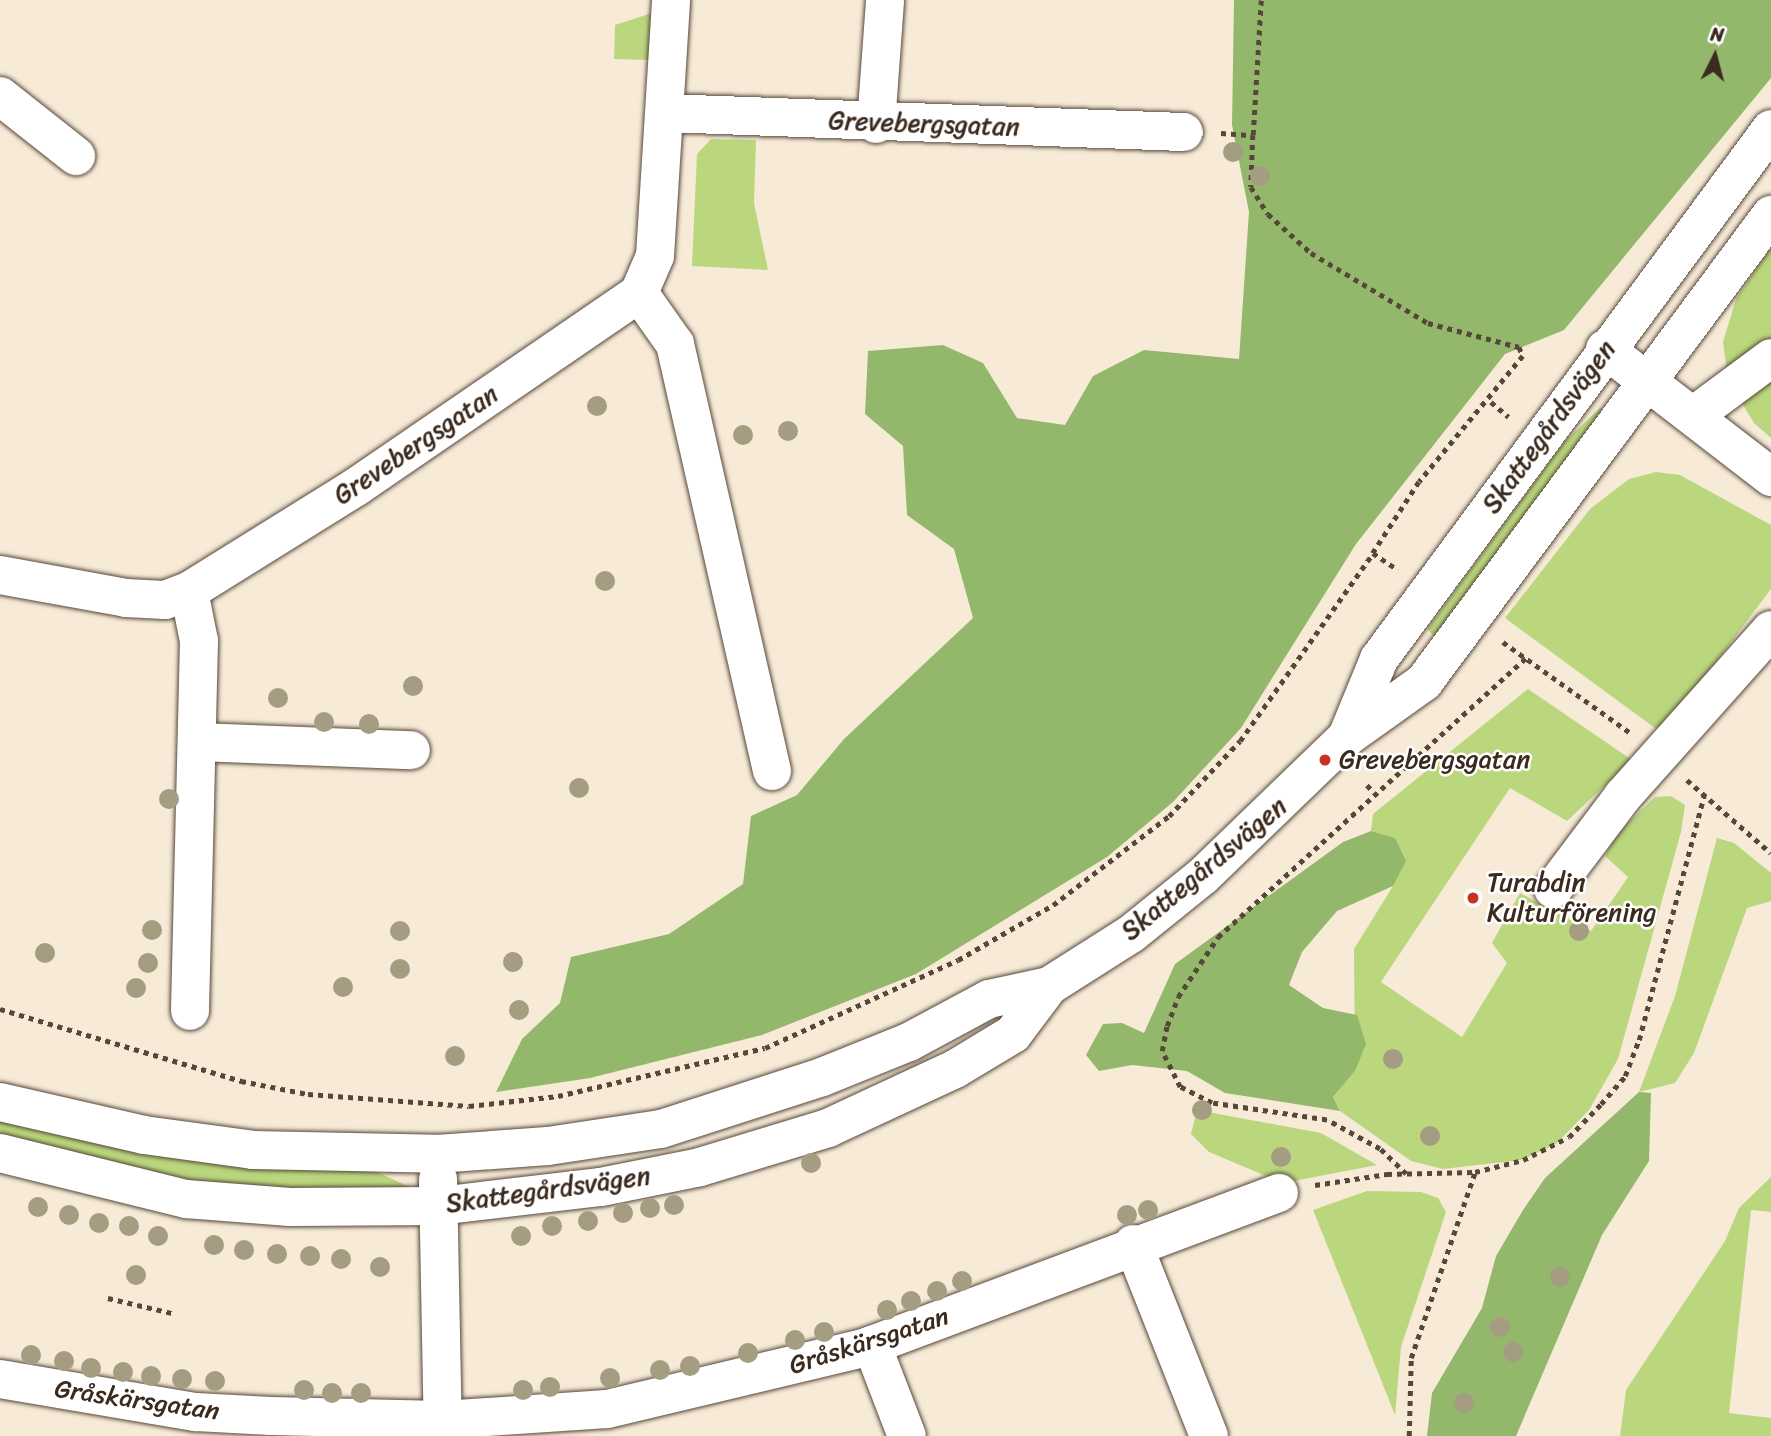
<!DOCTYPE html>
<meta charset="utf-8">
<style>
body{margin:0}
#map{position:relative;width:1771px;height:1436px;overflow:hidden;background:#f7ebd8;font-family:Sriracha,sans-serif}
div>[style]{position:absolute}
.green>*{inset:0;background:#bad77d}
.forest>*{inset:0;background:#93b86c}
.path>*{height:4.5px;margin-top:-2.25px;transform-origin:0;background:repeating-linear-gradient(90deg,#57473a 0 5px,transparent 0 10px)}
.roads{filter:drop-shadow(0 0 2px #57473a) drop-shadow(0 0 2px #57473a)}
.minor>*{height:38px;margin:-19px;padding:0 19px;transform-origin:19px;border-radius:19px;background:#fff}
.trees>*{width:20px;height:20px;margin:-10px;border-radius:50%;background:#a49d81}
.dots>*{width:19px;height:19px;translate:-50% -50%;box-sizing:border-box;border:4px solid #fff;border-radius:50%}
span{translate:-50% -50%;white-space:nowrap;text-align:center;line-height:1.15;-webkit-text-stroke:5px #fff;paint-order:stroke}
.street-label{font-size:26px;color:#3b2a1e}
.poi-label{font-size:26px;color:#3b2a1e}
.left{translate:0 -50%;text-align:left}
.north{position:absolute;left:1680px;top:21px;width:70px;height:70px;-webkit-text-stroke:5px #fff;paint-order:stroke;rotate:6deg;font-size:19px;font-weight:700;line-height:28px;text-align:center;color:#3b2a1e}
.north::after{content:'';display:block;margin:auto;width:24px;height:32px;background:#3b2a1e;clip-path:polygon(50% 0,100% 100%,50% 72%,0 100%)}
</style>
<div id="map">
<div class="green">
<i style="clip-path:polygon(652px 13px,650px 60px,614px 59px,615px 25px)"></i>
<i style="clip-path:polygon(711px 139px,756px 140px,754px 203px,768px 270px,692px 266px,697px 154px)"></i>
<i style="clip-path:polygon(1771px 247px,1771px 438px,1754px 423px,1728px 380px,1723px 342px,1736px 299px)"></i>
<i style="clip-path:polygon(1600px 408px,1607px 410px,1435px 637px,1427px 629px,1431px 624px,1564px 442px)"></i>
<i style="clip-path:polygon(1656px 472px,1680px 475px,1771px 525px,1771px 589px,1671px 722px,1655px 728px,1505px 618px,1590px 509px,1629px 479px)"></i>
<i style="clip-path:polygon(1528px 689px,1632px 760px,1567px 821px,1510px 788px,1381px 982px,1462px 1037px,1507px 963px,1492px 943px,1520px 893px,1591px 931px,1628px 877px,1605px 856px,1616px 835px,1655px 797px,1671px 796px,1685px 805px,1681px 832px,1618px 1059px,1589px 1110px,1556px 1144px,1521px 1160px,1443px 1169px,1411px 1161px,1340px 1111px,1333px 1097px,1355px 1071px,1354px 949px,1393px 886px,1395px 838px,1371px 831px,1373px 814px)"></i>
<i style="clip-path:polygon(1717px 838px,1734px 843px,1771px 873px,1771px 901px,1747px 908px,1694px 1053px,1675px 1083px,1639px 1092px,1675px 996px)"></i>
<i style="clip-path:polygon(1197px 1110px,1321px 1133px,1377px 1165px,1283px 1183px,1209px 1152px,1191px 1134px)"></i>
<i style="clip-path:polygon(0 1112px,370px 1169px,410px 1187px,245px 1188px,183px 1179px,0 1134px)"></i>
<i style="clip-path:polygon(1771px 1177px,1771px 1212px,1751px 1210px,1729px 1413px,1771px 1418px,1771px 1436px,1620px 1436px,1626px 1390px,1725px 1241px,1739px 1208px)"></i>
<i style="clip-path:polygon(1367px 1191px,1421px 1192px,1438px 1198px,1446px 1212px,1401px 1347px,1395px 1415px,1313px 1210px)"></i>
</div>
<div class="forest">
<i style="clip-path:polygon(1234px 0,1771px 0,1771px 78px,1564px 330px,1505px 354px,1356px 544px,1241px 728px,1173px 802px,1107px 857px,916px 974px,762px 1035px,590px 1078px,496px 1092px,522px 1039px,560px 1003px,571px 957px,669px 934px,743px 884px,751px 816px,797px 795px,844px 739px,973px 618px,954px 549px,907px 515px,903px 446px,865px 414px,868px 351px,943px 345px,983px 363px,1017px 418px,1065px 425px,1093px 376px,1144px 350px,1239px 359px,1249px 212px,1232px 125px)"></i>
<i style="clip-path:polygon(1371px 831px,1395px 838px,1406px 861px,1393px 886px,1337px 911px,1302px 952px,1289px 985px,1323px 1008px,1357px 1015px,1366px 1044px,1355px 1071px,1333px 1097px,1340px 1111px,1225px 1093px,1187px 1071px,1132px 1065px,1099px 1071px,1086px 1055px,1103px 1024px,1122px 1023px,1144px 1033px,1175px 964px,1343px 842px)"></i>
<i style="clip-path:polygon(1639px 1092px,1651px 1093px,1649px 1161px,1602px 1235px,1516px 1436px,1427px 1436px,1432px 1393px,1482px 1308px,1496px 1256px,1523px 1210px,1545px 1178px)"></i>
</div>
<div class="path">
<i style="left:1221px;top:133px;width:32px;rotate:4deg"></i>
<i style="left:1253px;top:135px;width:135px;rotate:-86.6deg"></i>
<i style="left:1253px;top:135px;width:52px;rotate:92.2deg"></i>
<i style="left:1251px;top:187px;width:32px;rotate:58deg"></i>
<i style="left:1268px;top:214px;width:58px;rotate:42.2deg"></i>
<i style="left:1311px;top:253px;width:136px;rotate:30.9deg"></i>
<i style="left:1428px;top:323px;width:94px;rotate:14.8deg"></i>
<i style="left:1519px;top:347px;width:10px;rotate:66deg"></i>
<i style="left:1523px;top:356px;width:163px;rotate:129.5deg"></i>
<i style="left:1419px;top:482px;width:85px;rotate:122.9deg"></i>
<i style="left:1491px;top:402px;width:23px;rotate:40deg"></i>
<i style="left:1503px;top:642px;width:155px;rotate:35.5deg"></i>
<i style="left:1687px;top:780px;width:111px;rotate:41deg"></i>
<i style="left:1367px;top:785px;width:10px;rotate:45deg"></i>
<i style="left:0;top:1009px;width:252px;rotate:16.6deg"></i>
<i style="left:241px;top:1081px;width:68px;rotate:11deg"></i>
<i style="left:308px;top:1094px;width:161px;rotate:4.3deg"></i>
<i style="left:469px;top:1106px;width:90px;rotate:-6.4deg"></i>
<i style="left:558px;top:1096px;width:212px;rotate:-13.1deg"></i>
<i style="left:765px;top:1048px;width:212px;rotate:-24.5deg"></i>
<i style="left:958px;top:960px;width:110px;rotate:-30.1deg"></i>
<i style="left:1053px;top:905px;width:146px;rotate:-37.5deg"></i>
<i style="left:1169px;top:816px;width:103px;rotate:-46.6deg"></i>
<i style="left:1240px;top:741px;width:230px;rotate:-54.7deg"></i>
<i style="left:1373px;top:553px;width:30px;rotate:34deg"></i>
<i style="left:1406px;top:1174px;width:36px;rotate:-136deg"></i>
<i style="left:1380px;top:1149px;width:60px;rotate:-151.3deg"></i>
<i style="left:1327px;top:1120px;width:116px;rotate:-171.6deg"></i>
<i style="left:1212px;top:1103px;width:36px;rotate:-153deg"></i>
<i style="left:1180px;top:1087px;width:40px;rotate:-116.6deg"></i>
<i style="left:1162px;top:1051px;width:25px;rotate:-79deg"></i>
<i style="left:1167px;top:1026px;width:31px;rotate:-69deg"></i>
<i style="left:1178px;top:997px;width:72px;rotate:-56.3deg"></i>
<i style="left:1218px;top:937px;width:416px;rotate:-42.2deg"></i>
<i style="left:1315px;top:1185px;width:73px;rotate:-8.7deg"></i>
<i style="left:1387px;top:1174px;width:88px;rotate:-1.3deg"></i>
<i style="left:1475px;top:1172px;width:49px;rotate:-14deg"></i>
<i style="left:1523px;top:1160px;width:51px;rotate:-26.6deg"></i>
<i style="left:1569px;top:1137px;width:46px;rotate:-45.9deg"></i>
<i style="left:1601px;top:1104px;width:37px;rotate:-49deg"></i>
<i style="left:1625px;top:1076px;width:39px;rotate:-69deg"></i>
<i style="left:1639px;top:1040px;width:253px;rotate:-75.1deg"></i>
<i style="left:108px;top:1298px;width:66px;rotate:13.2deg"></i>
<i style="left:1409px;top:1436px;width:78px;rotate:-88.5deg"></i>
<i style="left:1411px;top:1358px;width:197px;rotate:-71deg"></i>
</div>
<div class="roads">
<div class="minor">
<i style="left:0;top:96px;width:97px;rotate:38.3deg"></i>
<i style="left:665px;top:113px;width:519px;rotate:2.1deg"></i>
<i style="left:876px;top:124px;width:124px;rotate:-85.8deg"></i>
<i style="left:639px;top:293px;width:62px;rotate:54.8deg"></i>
<i style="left:675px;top:344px;width:438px;rotate:77.2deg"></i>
<i style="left:1605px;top:349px;width:210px;rotate:37.6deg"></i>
<i style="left:1693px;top:416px;width:97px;rotate:-36.6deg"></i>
<i style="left:0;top:575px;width:128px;rotate:10.3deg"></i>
<i style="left:126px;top:598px;width:39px;rotate:3deg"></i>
<i style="left:165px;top:600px;width:26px;rotate:-21deg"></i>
<i style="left:189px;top:591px;width:197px;rotate:-31.9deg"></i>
<i style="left:356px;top:487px;width:343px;rotate:-34.4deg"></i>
<i style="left:639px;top:293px;width:40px;rotate:-66.6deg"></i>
<i style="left:655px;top:256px;width:256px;rotate:-86.4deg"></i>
<i style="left:189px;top:591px;width:51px;rotate:78.7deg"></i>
<i style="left:199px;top:641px;width:370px;rotate:91.4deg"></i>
<i style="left:1347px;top:737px;width:84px;rotate:-67.7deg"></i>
<i style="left:1379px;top:659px;width:659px;rotate:-53.51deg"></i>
<i style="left:198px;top:742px;width:213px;rotate:2.2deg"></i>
<i style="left:1553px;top:889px;width:116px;rotate:-53deg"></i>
<i style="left:1623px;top:796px;width:222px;rotate:-48.3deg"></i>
<i style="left:0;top:1102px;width:148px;rotate:12.9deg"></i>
<i style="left:144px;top:1135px;width:110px;rotate:7.8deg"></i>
<i style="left:253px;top:1150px;width:184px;rotate:1.2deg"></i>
<i style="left:437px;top:1154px;width:111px;rotate:-4.1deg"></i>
<i style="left:548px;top:1146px;width:114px;rotate:-8.6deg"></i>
<i style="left:661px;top:1129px;width:169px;rotate:-17.9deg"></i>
<i style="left:822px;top:1077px;width:94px;rotate:-21.9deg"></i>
<i style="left:909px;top:1042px;width:91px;rotate:-28.3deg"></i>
<i style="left:989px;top:999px;width:61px;rotate:-12.2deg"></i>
<i style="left:0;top:1153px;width:192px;rotate:13.9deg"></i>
<i style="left:186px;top:1199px;width:104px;rotate:4.4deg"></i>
<i style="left:290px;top:1207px;width:149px;rotate:-0.4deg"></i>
<i style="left:439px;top:1206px;width:163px;rotate:-6.7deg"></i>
<i style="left:601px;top:1187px;width:101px;rotate:-11.4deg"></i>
<i style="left:700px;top:1167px;width:134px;rotate:-16.9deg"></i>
<i style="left:828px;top:1128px;width:140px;rotate:-24.9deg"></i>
<i style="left:955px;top:1069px;width:68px;rotate:-31.1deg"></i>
<i style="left:1013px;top:1034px;width:60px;rotate:-53.1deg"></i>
<i style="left:1049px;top:986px;width:97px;rotate:-32.4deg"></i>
<i style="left:1131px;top:934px;width:92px;rotate:-38.9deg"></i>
<i style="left:1203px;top:876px;width:200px;rotate:-44deg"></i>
<i style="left:1347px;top:737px;width:95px;rotate:-35.5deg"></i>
<i style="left:1424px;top:682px;width:582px;rotate:-53.39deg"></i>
<i style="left:438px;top:1179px;width:257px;rotate:88.9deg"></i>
<i style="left:1133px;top:1244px;width:206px;rotate:68.4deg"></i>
<i style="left:872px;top:1345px;width:97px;rotate:69deg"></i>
<i style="left:0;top:1379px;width:199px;rotate:9.6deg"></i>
<i style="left:196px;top:1412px;width:75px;rotate:3.1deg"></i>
<i style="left:271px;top:1416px;width:171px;rotate:1.3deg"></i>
<i style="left:442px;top:1420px;width:165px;rotate:-3.8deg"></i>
<i style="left:607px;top:1409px;width:264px;rotate:-13.4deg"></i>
<i style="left:864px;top:1348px;width:443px;rotate:-20.5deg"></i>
</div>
</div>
<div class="trees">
<i style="left:1233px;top:152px"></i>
<i style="left:1260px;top:176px"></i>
<i style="left:597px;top:406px"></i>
<i style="left:788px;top:431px"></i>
<i style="left:743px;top:435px"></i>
<i style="left:605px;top:581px"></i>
<i style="left:413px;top:686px"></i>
<i style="left:278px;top:698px"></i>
<i style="left:324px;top:722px"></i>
<i style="left:369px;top:724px"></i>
<i style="left:579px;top:788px"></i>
<i style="left:169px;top:799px"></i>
<i style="left:152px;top:930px"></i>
<i style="left:400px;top:931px"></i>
<i style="left:1579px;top:931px"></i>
<i style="left:45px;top:953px"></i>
<i style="left:513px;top:962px"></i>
<i style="left:148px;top:963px"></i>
<i style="left:400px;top:969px"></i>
<i style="left:343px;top:987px"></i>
<i style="left:136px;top:988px"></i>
<i style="left:519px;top:1010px"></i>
<i style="left:455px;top:1056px"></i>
<i style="left:1393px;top:1059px"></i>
<i style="left:1202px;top:1110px"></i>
<i style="left:1430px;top:1136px"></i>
<i style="left:1281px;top:1157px"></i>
<i style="left:811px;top:1163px"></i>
<i style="left:674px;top:1205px"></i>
<i style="left:38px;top:1207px"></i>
<i style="left:650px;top:1208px"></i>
<i style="left:1148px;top:1210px"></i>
<i style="left:623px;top:1213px"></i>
<i style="left:69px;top:1215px"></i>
<i style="left:1127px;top:1215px"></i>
<i style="left:588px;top:1221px"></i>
<i style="left:99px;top:1223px"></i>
<i style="left:129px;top:1226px"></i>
<i style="left:552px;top:1226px"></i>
<i style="left:158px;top:1236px"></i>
<i style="left:521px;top:1236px"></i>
<i style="left:214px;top:1245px"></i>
<i style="left:244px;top:1250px"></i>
<i style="left:277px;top:1254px"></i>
<i style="left:310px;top:1256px"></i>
<i style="left:341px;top:1259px"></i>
<i style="left:380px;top:1267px"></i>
<i style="left:136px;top:1275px"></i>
<i style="left:1560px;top:1277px"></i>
<i style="left:962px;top:1281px"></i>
<i style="left:937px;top:1291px"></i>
<i style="left:911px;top:1301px"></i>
<i style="left:887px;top:1310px"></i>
<i style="left:1500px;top:1327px"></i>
<i style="left:824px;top:1332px"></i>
<i style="left:795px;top:1340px"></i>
<i style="left:1513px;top:1352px"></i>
<i style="left:748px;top:1353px"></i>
<i style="left:31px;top:1355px"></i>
<i style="left:64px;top:1361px"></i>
<i style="left:690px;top:1366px"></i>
<i style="left:91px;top:1368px"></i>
<i style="left:660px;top:1370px"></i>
<i style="left:123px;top:1372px"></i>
<i style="left:151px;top:1376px"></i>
<i style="left:610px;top:1378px"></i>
<i style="left:182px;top:1379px"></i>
<i style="left:215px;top:1381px"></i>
<i style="left:550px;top:1387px"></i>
<i style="left:304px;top:1390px"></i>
<i style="left:523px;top:1390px"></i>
<i style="left:332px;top:1393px"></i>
<i style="left:361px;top:1393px"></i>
<i style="left:1464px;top:1403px"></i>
</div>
<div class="dots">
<i style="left:1325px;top:760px;background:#c8321e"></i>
<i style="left:1473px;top:898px;background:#c8321e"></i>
</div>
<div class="street-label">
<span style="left:924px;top:124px;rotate:2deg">Grevebergsgatan</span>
<span style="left:1549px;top:427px;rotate:-54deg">Skattegårdsvägen</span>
<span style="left:416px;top:445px;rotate:-34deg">Grevebergsgatan</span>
<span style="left:1204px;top:869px;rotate:-40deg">Skattegårdsvägen</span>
<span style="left:548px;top:1190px;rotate:-8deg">Skattegårdsvägen</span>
<span style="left:869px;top:1341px;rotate:-18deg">Gråskärsgatan</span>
<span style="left:137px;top:1400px;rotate:8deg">Gråskärsgatan</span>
</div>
<div class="poi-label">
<span class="left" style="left:1339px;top:760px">Grevebergsgatan</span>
<span class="left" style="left:1487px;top:898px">Turabdin<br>Kulturförening</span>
</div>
<div class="north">N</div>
</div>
